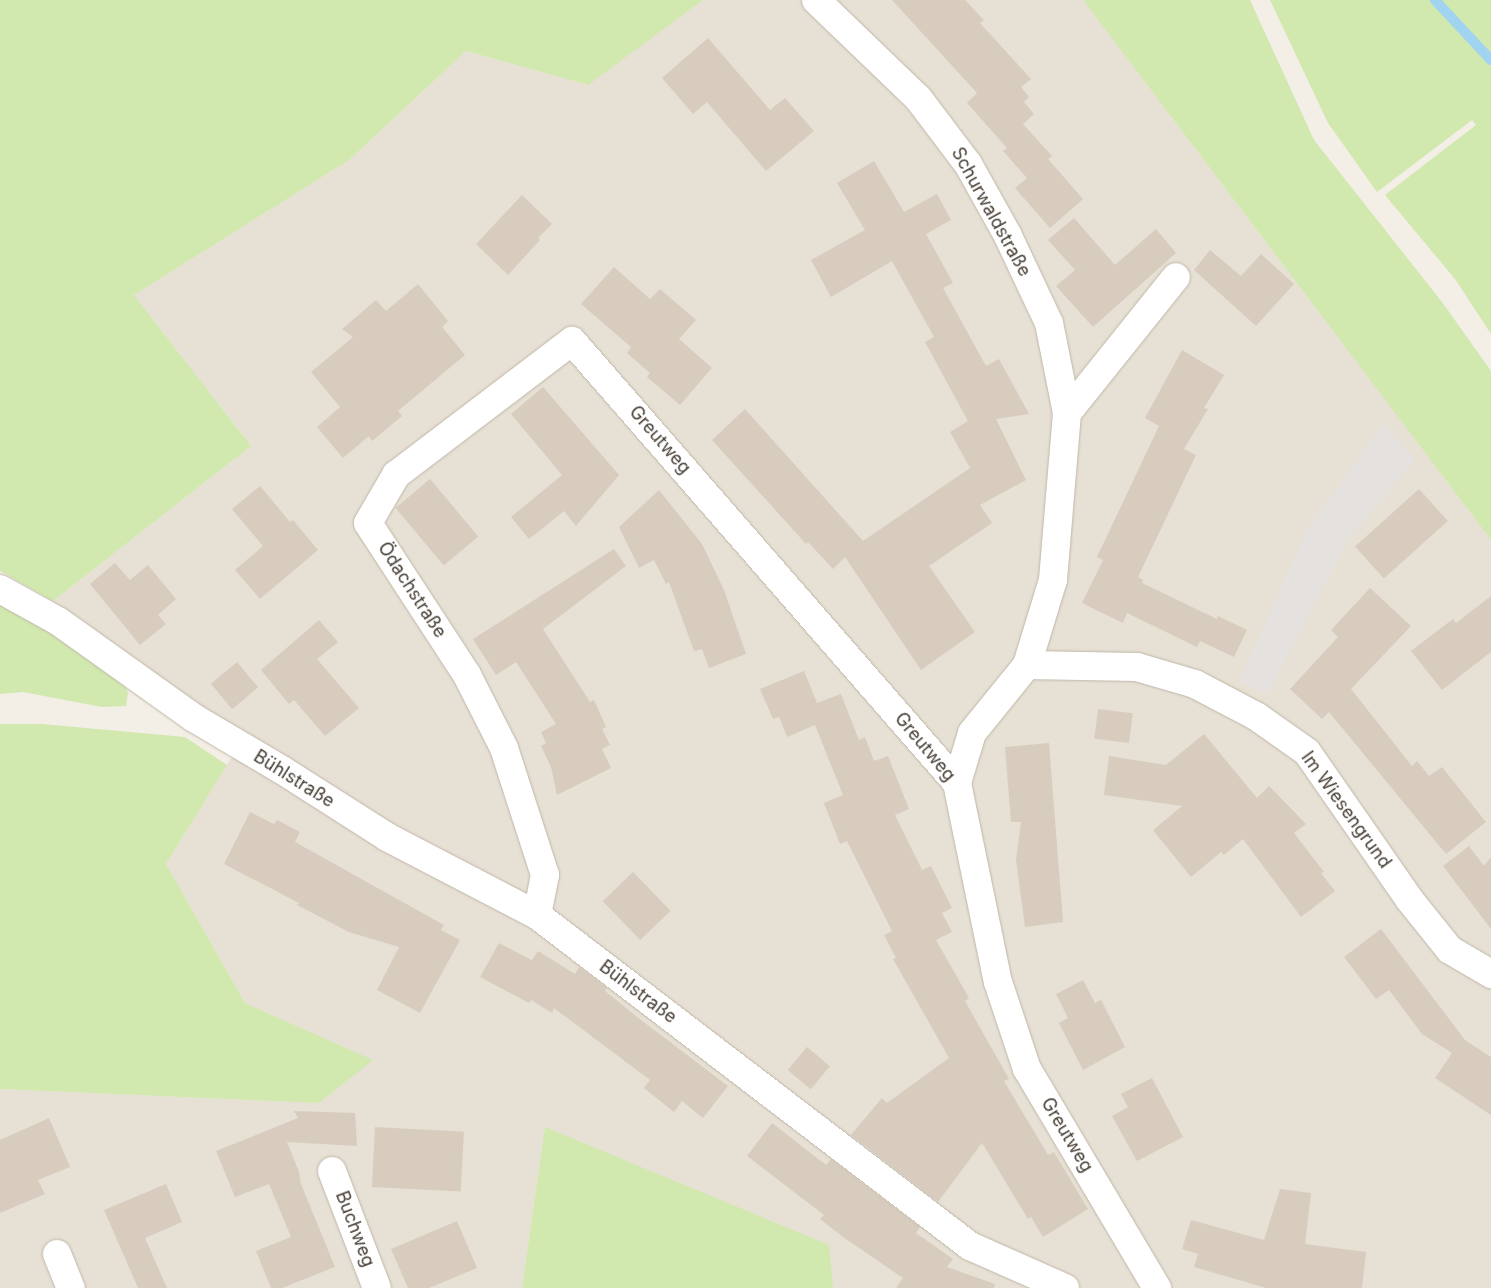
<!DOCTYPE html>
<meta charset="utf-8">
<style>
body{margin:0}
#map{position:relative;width:1491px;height:1288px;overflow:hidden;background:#f3eee6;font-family:Inter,sans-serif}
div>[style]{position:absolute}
.residential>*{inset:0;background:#e7e0d4}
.green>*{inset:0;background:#d1e8ae}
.parking>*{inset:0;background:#e4e1de}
.stream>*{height:10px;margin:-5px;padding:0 5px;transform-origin:5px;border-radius:5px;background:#a1d4f1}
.building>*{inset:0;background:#d8ccbe;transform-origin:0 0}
.roads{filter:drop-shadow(0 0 1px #bfb6a8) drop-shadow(0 0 1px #bfb6a8)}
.minor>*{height:28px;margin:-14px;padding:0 14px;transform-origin:14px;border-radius:14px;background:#fff}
span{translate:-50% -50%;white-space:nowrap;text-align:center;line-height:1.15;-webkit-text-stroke:4px #fff;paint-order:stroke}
.street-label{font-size:18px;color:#463e35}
</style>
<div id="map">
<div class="residential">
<i style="clip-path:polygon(703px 0,1083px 0,1491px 540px,1491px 1288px,833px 1288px,828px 1245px,545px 1128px,522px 1288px,0 1288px,0 1089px,319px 1103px,372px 1060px,245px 1003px,166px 864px,244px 737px,53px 601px,251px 446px,134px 295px,349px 160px,466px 51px,587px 85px)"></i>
</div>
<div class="green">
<i style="clip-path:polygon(0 0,703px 0,588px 85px,466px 51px,349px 160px,134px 295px,251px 446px,53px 601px,0 571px)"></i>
<i style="clip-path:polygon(1083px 0,1250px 0,1314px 140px,1442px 302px,1491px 371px,1491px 540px)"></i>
<i style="clip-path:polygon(1270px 0,1491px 0,1491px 334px,1455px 279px,1385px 195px,1476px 125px,1472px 120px,1377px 192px,1328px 123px)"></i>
<i style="clip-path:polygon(0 600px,118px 676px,128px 692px,126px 706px,102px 707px,23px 692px,0 694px)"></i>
<i style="clip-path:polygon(0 724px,42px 724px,185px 737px,227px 765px,166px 864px,245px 1003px,373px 1060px,319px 1103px,0 1089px)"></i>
<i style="clip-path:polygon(545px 1127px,829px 1245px,833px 1288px,522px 1288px)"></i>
</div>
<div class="parking">
<i style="clip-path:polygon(1384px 423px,1415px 460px,1347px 541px,1267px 695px,1239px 682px,1308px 528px)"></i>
</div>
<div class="stream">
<i style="left:1435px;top:0;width:82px;rotate:47deg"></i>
</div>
<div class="building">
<i style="clip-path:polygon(892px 0,965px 0,984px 20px,980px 23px,1031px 79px,1021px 87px,1029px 97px,1024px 102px,1034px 114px,1023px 124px,1052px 156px,1048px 159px,1083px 199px,1050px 228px,1015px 188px,1027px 178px,1003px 151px,1007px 148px,967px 103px,977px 93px)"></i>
<i style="clip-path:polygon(708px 38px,770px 110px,785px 98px,814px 131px,766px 171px,707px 102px,693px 114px,662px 78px)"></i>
<i style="clip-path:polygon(874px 161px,904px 212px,937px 194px,951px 220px,926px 234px,953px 283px,943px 288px,986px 366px,999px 359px,1029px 414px,996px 419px,1026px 480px,980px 505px,992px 523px,929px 566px,975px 632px,921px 670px,845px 557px,833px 569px,808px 542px,806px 544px,712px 440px,745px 409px,863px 541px,970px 468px,950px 432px,968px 421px,925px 342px,934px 337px,892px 261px,831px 297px,811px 260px,865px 230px,837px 183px)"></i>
<i style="clip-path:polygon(522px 195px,552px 224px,538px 238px,540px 240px,508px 275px,476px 244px)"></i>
<i style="clip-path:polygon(1074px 218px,1115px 265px,1156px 229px,1176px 253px,1093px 327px,1056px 286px,1075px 270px,1048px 240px)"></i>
<i style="clip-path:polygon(1210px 250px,1241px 276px,1261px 254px,1294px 284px,1256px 326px,1194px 270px)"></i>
<i style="clip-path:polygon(614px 267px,650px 299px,660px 289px,696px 320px,679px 339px,712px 368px,680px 405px,647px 377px,650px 373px,627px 353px,631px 347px,581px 304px)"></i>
<i style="clip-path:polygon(418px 284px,448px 321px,442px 327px,465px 355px,398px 411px,402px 416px,372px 441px,369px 436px,343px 458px,317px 427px,340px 407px,311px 372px,353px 337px,342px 329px,376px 300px,386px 311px)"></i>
<i style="clip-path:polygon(1182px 350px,1224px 375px,1204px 408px,1208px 409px,1184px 449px,1196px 455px,1138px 577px,1143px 580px,1142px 583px,1217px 619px,1218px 616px,1247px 630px,1234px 657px,1200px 641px,1197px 647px,1127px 613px,1123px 623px,1082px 603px,1103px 560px,1097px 557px,1159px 426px,1145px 418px)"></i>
<i style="clip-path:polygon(543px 387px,619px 475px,576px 526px,564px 511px,529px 539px,511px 517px,562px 475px,511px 414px)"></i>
<i style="left:430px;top:479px;width:75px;height:45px;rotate:50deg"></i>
<i style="clip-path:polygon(260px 486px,290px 522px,293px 520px,318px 550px,260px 599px,235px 570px,263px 546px,232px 509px)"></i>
<i style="left:1419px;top:489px;width:43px;height:86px;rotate:48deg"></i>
<i style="clip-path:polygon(659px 490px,702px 544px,724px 590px,746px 654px,709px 668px,702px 649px,694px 651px,669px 582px,666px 584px,654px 560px,639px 568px,619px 527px)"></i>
<i style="clip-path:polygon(614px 549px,626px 566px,543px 629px,590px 702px,594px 700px,606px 727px,602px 729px,610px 745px,602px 749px,611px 768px,557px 795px,551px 767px,541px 746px,546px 743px,541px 732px,556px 724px,516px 662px,496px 675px,473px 639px)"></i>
<i style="clip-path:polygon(115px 563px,130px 580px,148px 565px,176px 599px,158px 615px,166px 624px,140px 645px,90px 584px)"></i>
<i style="clip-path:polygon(1370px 588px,1411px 626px,1351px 689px,1412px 766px,1417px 761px,1429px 776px,1442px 767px,1486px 822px,1446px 854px,1329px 712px,1322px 719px,1290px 689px,1338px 637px,1331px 630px)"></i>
<i style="clip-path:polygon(1491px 596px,1491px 652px,1442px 690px,1411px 651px,1453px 619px,1456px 623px)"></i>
<i style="clip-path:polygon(319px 620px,338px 642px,317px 659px,359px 708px,325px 736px,294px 700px,289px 704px,261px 670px)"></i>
<i style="left:237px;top:662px;width:33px;height:34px;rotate:50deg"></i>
<i style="clip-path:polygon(804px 671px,817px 703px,841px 694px,859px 740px,865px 737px,874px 761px,888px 756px,909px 809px,895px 815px,922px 870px,931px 866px,952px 908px,942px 913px,952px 932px,936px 940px,969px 998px,965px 1001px,1009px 1079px,1004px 1081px,1048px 1155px,1054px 1152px,1088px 1209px,1043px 1237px,1031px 1217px,1028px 1219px,982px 1143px,938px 1202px,851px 1135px,882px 1098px,887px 1103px,949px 1058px,893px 959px,896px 958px,884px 935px,892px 931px,847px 841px,840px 844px,824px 803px,843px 795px,815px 725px,787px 737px,779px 717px,773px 719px,760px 689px)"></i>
<i style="left:1098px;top:709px;width:35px;height:30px;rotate:7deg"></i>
<i style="clip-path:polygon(1204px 734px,1257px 798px,1269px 786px,1306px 824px,1294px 833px,1324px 872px,1321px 873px,1335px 891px,1301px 917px,1243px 839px,1224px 855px,1221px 852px,1191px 877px,1153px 830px,1182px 806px,1104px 795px,1109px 756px,1166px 765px)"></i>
<i style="clip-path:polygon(1049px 743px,1063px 922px,1025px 927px,1016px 860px,1021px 822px,1011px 822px,1005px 747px)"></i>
<i style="clip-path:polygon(250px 812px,274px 824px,277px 820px,300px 832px,295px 842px,444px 925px,441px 930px,460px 940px,420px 1013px,377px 990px,399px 947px,349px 932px,297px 905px,299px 903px,224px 864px)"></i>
<i style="clip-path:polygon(1469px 846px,1484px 866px,1491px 857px,1491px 929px,1443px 866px)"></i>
<i style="left:633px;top:872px;width:54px;height:42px;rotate:46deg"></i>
<i style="clip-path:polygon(1381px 929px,1465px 1040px,1491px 1057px,1491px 1115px,1435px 1078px,1452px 1053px,1422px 1034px,1389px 990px,1376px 999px,1344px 957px)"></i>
<i style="clip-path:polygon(499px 943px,532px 960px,538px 951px,575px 974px,579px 967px,607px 988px,605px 991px,641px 1020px,728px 1086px,703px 1118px,682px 1101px,674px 1112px,644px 1088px,650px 1080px,554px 1008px,552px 1013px,531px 1000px,529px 1003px,480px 977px)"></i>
<i style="clip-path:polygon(1083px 980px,1095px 1003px,1101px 1000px,1125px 1047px,1083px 1070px,1059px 1023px,1068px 1018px,1056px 994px)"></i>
<i style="left:807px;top:1047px;width:30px;height:30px;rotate:40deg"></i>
<i style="clip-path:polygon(1152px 1078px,1183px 1137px,1137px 1161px,1112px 1116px,1128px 1107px,1121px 1094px)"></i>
<i style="clip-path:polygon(294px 1111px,355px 1113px,357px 1146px,287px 1142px,299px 1172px,301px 1184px,335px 1267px,282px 1288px,271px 1288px,256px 1251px,291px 1237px,269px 1184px,235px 1197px,216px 1151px,298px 1118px)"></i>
<i style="clip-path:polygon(49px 1118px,70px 1167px,38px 1180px,45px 1194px,0 1213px,0 1140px)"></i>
<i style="clip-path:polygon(772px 1123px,826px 1165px,831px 1159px,920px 1227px,916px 1233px,953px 1259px,947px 1267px,995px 1284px,994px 1288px,896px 1288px,903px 1278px,843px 1237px,820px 1219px,824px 1215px,747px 1156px)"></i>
<i style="left:375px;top:1127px;width:89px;height:60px;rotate:3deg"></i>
<i style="clip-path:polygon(166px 1184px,182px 1222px,145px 1238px,167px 1288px,138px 1288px,104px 1210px)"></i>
<i style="clip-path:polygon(1280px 1189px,1311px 1193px,1305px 1244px,1366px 1252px,1362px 1288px,1266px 1288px,1194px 1267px,1198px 1254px,1182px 1249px,1191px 1220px,1264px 1240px)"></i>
<i style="clip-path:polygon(457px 1221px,477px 1268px,429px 1288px,408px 1288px,391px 1249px)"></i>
</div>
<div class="roads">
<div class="minor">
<i style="left:816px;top:0;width:141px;rotate:43.9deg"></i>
<i style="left:918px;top:98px;width:83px;rotate:52.9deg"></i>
<i style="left:968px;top:164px;width:82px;rotate:60.9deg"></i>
<i style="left:1008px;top:236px;width:96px;rotate:64.8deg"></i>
<i style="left:1049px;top:323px;width:92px;rotate:78.7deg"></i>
<i style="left:1067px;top:413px;width:168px;rotate:94.8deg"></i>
<i style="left:1053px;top:580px;width:89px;rotate:107deg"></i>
<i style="left:1027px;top:665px;width:87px;rotate:129deg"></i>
<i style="left:972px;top:733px;width:52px;rotate:106.7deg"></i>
<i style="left:1067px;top:413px;width:174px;rotate:-51.3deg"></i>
<i style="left:0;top:589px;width:66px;rotate:28.9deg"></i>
<i style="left:58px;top:621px;width:167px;rotate:35.5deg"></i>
<i style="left:194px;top:718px;width:102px;rotate:30.6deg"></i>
<i style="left:282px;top:770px;width:125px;rotate:32.5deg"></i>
<i style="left:387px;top:837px;width:169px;rotate:27.5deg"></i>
<i style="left:537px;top:915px;width:545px;rotate:37.4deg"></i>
<i style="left:970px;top:1246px;width:104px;rotate:23.9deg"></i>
<i style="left:1027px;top:665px;width:110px;rotate:1deg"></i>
<i style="left:1137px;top:667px;width:60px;rotate:16.3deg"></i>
<i style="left:1195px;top:684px;width:69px;rotate:27.7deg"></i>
<i style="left:1256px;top:716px;width:62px;rotate:35.2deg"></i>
<i style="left:1307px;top:752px;width:179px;rotate:55.2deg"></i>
<i style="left:1409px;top:899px;width:65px;rotate:51.2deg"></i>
<i style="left:1450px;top:950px;width:48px;rotate:30.3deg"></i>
<i style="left:537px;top:915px;width:41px;rotate:-78.7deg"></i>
<i style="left:545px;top:875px;width:133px;rotate:-107.9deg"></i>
<i style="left:504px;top:748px;width:82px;rotate:-116.9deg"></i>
<i style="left:467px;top:675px;width:181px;rotate:-123.1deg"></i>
<i style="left:368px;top:523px;width:56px;rotate:-59.7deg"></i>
<i style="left:396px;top:475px;width:221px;rotate:-37.3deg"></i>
<i style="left:572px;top:341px;width:586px;rotate:48.94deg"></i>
<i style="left:957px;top:783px;width:203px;rotate:78.4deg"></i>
<i style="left:998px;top:982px;width:92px;rotate:71.6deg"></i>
<i style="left:1027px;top:1069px;width:255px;rotate:59.3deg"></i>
<i style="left:332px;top:1171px;width:125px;rotate:69deg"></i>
<i style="left:57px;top:1254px;width:37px;rotate:68deg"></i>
</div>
</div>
<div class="street-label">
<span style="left:991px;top:212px;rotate:61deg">Schurwaldstraße</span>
<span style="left:660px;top:440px;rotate:49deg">Greutweg</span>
<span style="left:412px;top:590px;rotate:57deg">Ödachstraße</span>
<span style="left:925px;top:747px;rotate:50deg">Greutweg</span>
<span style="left:294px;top:779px;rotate:32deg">Bühlstraße</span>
<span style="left:1346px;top:810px;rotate:54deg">Im Wiesengrund</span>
<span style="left:638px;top:992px;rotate:37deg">Bühlstraße</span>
<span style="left:1067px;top:1135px;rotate:59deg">Greutweg</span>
<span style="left:355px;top:1229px;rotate:69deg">Buchweg</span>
</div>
</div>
